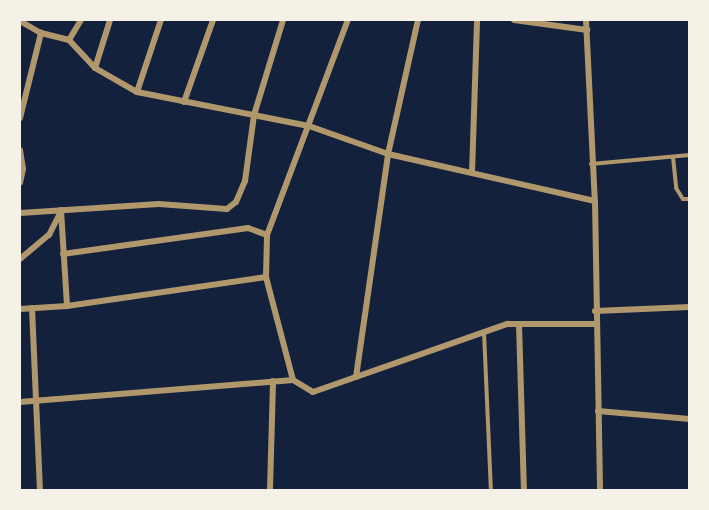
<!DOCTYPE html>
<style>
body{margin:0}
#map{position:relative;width:709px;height:510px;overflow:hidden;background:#14213d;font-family:"Varela Round",sans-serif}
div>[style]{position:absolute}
.service>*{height:4px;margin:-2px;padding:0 2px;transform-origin:2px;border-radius:2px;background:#b1986c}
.minor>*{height:6px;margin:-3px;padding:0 3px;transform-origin:3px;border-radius:3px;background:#b1986c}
span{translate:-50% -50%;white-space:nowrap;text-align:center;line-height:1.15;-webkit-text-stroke:6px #f6f1e7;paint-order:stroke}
.frame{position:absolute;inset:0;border:21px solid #f6f1e7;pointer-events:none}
</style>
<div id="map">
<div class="service">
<i style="left:673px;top:157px;width:31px;rotate:84deg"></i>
<i style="left:676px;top:188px;width:13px;rotate:58deg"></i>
<i style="left:683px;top:199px;width:7px"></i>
<i style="left:591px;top:164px;width:99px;rotate:-5.2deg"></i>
<i style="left:484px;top:332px;width:158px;rotate:87.5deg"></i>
</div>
<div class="minor">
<i style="left:514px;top:20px;width:74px;rotate:7.8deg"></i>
<i style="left:586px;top:20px;width:181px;rotate:87.2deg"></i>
<i style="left:595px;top:201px;width:289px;rotate:89deg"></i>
<i style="left:20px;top:21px;width:24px;rotate:30deg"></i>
<i style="left:41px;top:33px;width:29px;rotate:14deg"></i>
<i style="left:69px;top:40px;width:38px;rotate:47deg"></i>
<i style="left:95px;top:68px;width:48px;rotate:29.7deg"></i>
<i style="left:137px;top:92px;width:175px;rotate:11.2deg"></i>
<i style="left:309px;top:126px;width:84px;rotate:19.5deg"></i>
<i style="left:388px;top:154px;width:212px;rotate:12.8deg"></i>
<i style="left:69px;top:40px;width:23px;rotate:-59deg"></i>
<i style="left:95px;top:68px;width:50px;rotate:-72.6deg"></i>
<i style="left:137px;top:92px;width:76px;rotate:-71.6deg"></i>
<i style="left:184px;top:102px;width:87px;rotate:-70.5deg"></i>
<i style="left:20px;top:118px;width:88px;rotate:-76.1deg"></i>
<i style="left:20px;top:150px;width:19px;rotate:81deg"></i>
<i style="left:23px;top:169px;width:14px;rotate:102deg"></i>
<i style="left:472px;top:173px;width:153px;rotate:-88.1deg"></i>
<i style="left:61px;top:210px;width:96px;rotate:86.4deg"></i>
<i style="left:20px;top:213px;width:139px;rotate:-3.7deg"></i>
<i style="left:159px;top:204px;width:68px;rotate:4.2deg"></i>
<i style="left:227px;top:209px;width:11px;rotate:-38deg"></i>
<i style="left:236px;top:202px;width:23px;rotate:-67deg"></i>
<i style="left:245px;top:181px;width:67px;rotate:-82.2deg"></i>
<i style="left:254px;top:115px;width:99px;rotate:-73deg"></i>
<i style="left:63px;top:254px;width:187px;rotate:-8deg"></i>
<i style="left:248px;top:228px;width:20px;rotate:20deg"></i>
<i style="left:20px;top:259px;width:38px;rotate:-40deg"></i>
<i style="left:49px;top:235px;width:27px;rotate:-63deg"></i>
<i style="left:32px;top:308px;width:182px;rotate:87.5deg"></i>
<i style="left:20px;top:309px;width:47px;rotate:-3.7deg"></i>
<i style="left:67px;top:306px;width:201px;rotate:-8.3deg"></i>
<i style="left:595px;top:311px;width:95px;rotate:-2.4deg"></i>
<i style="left:519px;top:324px;width:166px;rotate:88.3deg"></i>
<i style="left:356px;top:377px;width:225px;rotate:-81.8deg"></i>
<i style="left:388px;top:154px;width:137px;rotate:-77.4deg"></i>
<i style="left:293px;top:380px;width:106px;rotate:-104.7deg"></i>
<i style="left:266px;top:277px;width:42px;rotate:-88.6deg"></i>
<i style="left:267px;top:235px;width:230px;rotate:-69.4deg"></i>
<i style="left:20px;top:402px;width:274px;rotate:-4.6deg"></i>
<i style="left:293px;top:380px;width:23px;rotate:31deg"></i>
<i style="left:313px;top:392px;width:206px;rotate:-19.3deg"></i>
<i style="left:507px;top:324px;width:88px"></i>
<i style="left:598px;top:411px;width:92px;rotate:5deg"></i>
<i style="left:270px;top:490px;width:109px;rotate:-88.4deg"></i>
</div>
<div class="frame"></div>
</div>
